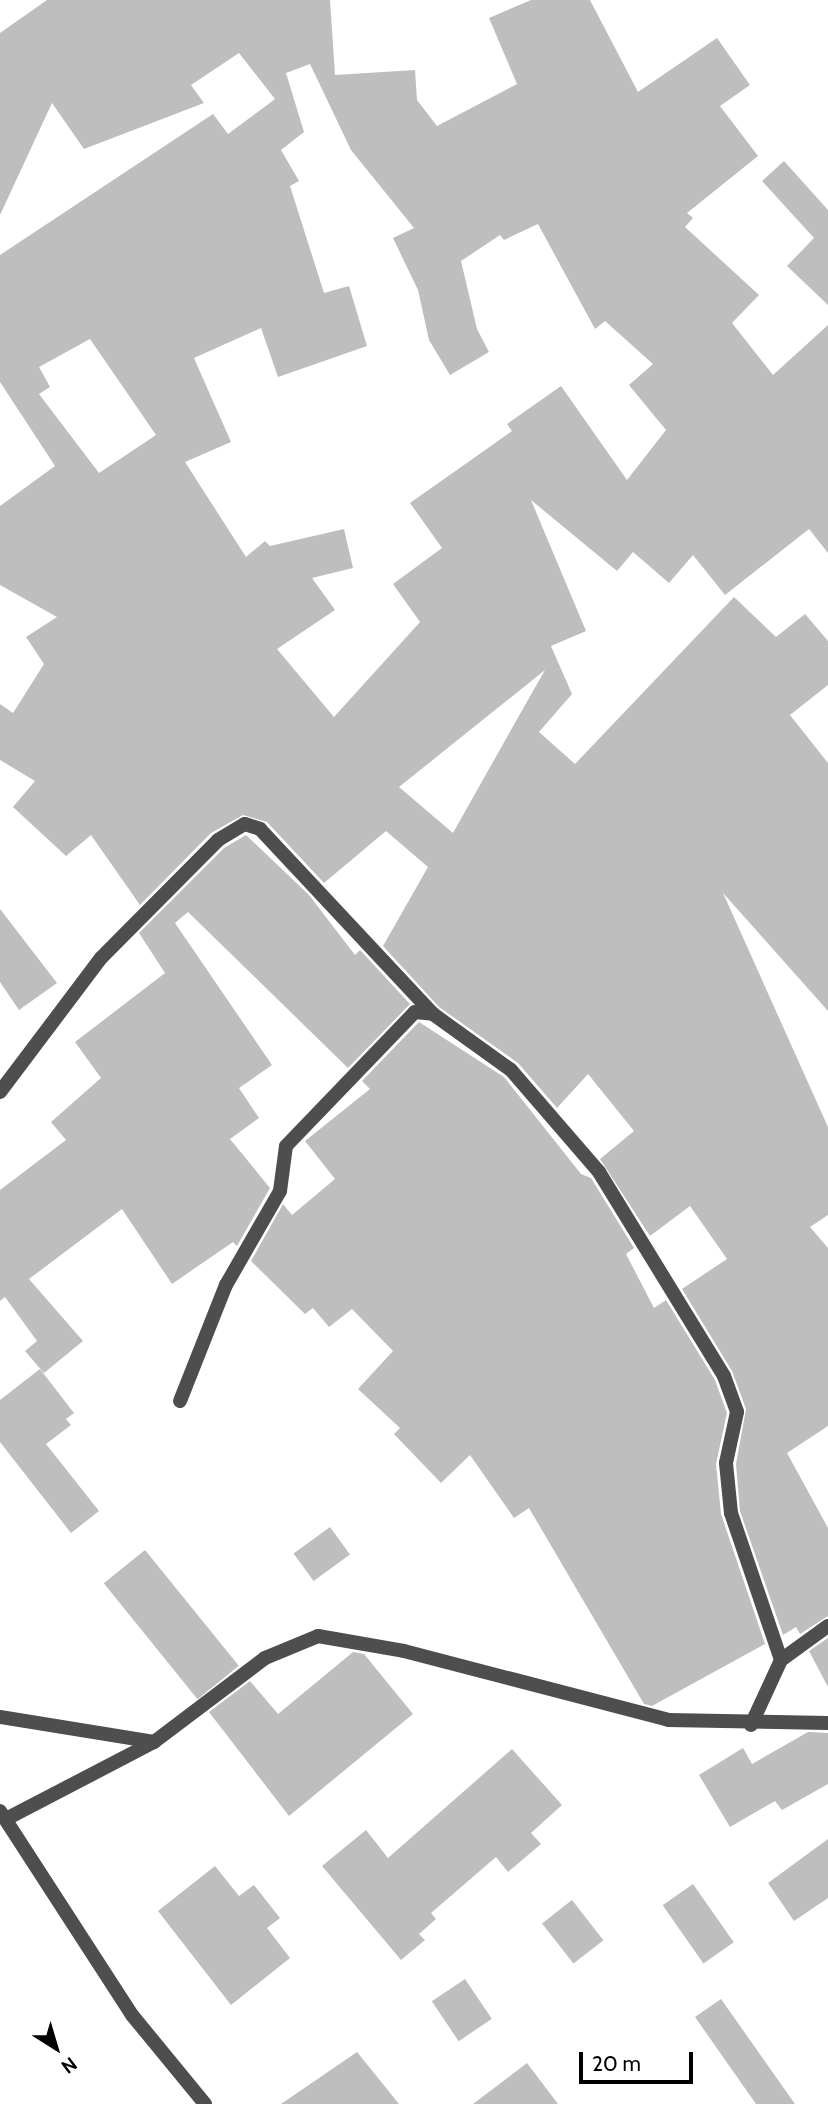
<!DOCTYPE html>
<style>
body{margin:0}
#map{position:relative;width:828px;height:2104px;overflow:hidden;background:#fff;font-family:Cabin,sans-serif}
div>[style]{position:absolute}
.building>*{inset:0;background:#bebebe;transform-origin:0 0}
.minor>*{height:14px;margin:-7px;padding:0 7px;transform-origin:7px;border-radius:7px;background:#4e4e4e}
span{translate:-50% -50%;white-space:nowrap;text-align:center;line-height:1.15;-webkit-text-stroke:6px #fff;paint-order:stroke}
.north{position:absolute;left:21px;top:2013px;width:70px;height:70px;-webkit-text-stroke:5px #fff;paint-order:stroke;rotate:143deg;font-size:19px;font-weight:700;line-height:28px;text-align:center;color:#000}
.north::after{content:'';display:block;margin:auto;width:24px;height:32px;background:#000;clip-path:polygon(50% 0,100% 100%,50% 72%,0 100%)}
.scale{position:absolute;left:579px;top:2052px;width:114px;height:32px;box-sizing:border-box;border:4px solid #000;border-top:0;padding-left:9px;font-size:21px;line-height:24px;white-space:nowrap;color:#000;-webkit-text-stroke:5px #fff;paint-order:stroke}
</style>
<div id="map">
<div class="building">
<i style="clip-path:polygon(evenodd,47px 0,330px 0,335px 75px,415px 70px,417px 100px,437px 126px,517px 84px,489px 18px,531px 0,590px 0,638px 92px,717px 38px,750px 85px,720px 106px,758px 156px,687px 213px,693px 218px,685px 227px,759px 295px,732px 323px,773px 375px,828px 325px,828px 553px,809px 529px,725px 595px,693px 555px,669px 583px,633px 552px,617px 571px,531px 500px,586px 631px,551px 646px,572px 694px,539px 732px,575px 764px,734px 597px,776px 637px,805px 614px,828px 641px,828px 685px,790px 715px,828px 763px,828px 1011px,723px 893px,828px 1127px,828px 1215px,810px 1227px,828px 1248px,828px 1426px,787px 1453px,828px 1528px,828px 1616px,800px 1634px,796px 1627px,783px 1635px,740px 1511px,736px 1464px,746px 1409px,732px 1371px,682px 1289px,727px 1259px,690px 1206px,650px 1236px,600px 1159px,634px 1131px,588px 1074px,557px 1108px,518px 1063px,439px 1007px,383px 946px,428px 867px,386px 831px,324px 883px,267px 822px,243px 815px,211px 833px,140px 905px,91px 835px,66px 856px,13px 807px,35px 781px,0 760px,0 704px,13px 713px,44px 664px,26px 637px,57px 617px,0 585px,0 506px,55px 466px,0 382px,0 255px,213px 114px,228px 134px,275px 99px,239px 53px,191px 85px,204px 103px,84px 149px,52px 103px,0 215px,0 33px,47px 0,310px 64px,351px 150px,414px 228px,393px 238px,418px 290px,429px 340px,450px 375px,489px 352px,477px 329px,461px 261px,500px 235px,504px 240px,538px 224px,595px 329px,605px 321px,653px 364px,629px 385px,666px 430px,627px 480px,561px 386px,507px 424px,512px 431px,410px 503px,442px 548px,393px 584px,420px 622px,334px 717px,277px 649px,335px 610px,312px 578px,353px 568px,344px 529px,270px 546px,265px 541px,246px 557px,185px 462px,231px 442px,194px 358px,261px 328px,278px 377px,367px 346px,349px 286px,324px 293px,290px 186px,299px 181px,281px 150px,304px 132px,286px 73px,310px 64px,47px 0,90px 339px,156px 435px,99px 473px,39px 394px,50px 387px,39px 367px,90px 339px,47px 0,545px 670px,520px 714px,453px 833px,399px 787px,545px 670px)"></i>
<i style="clip-path:polygon(784px 161px,828px 210px,828px 305px,787px 266px,814px 238px,762px 181px)"></i>
<i style="clip-path:polygon(246px 835px,309px 895px,355px 955px,360px 950px,410px 1004px,348px 1068px,188px 912px,175px 923px,272px 1065px,239px 1088px,259px 1118px,230px 1139px,270px 1188px,237px 1246px,233px 1242px,172px 1284px,122px 1209px,29px 1279px,83px 1341px,44px 1373px,25px 1351px,37px 1341px,5px 1297px,0 1301px,0 1190px,66px 1140px,51px 1122px,101px 1078px,75px 1042px,165px 973px,139px 933px,224px 848px)"></i>
<i style="clip-path:polygon(0 909px,57px 983px,19px 1010px,0 982px)"></i>
<i style="clip-path:polygon(419px 1022px,504px 1077px,581px 1174px,591px 1178px,634px 1248px,626px 1254px,654px 1308px,666px 1300px,715px 1380px,727px 1413px,716px 1464px,721px 1514px,765px 1644px,652px 1706px,644px 1704px,529px 1508px,514px 1518px,470px 1455px,441px 1483px,394px 1434px,400px 1428px,358px 1389px,393px 1351px,352px 1309px,329px 1327px,313px 1308px,305px 1314px,251px 1261px,283px 1204px,292px 1215px,335px 1179px,305px 1141px,370px 1089px,362px 1081px)"></i>
<i style="clip-path:polygon(40px 1369px,74px 1413px,66px 1419px,71px 1425px,46px 1444px,99px 1511px,71px 1533px,0 1442px,0 1400px)"></i>
<i style="left:330px;top:1527px;width:34px;height:45px;rotate:54deg"></i>
<i style="left:145px;top:1550px;width:149px;height:53px;rotate:51deg"></i>
<i style="clip-path:polygon(828px 1638px,828px 1687px,809px 1651px)"></i>
<i style="clip-path:polygon(353px 1652px,364px 1654px,413px 1714px,289px 1816px,209px 1712px,250px 1681px,278px 1714px)"></i>
<i style="clip-path:polygon(808px 1732px,828px 1733px,828px 1784px,782px 1810px,775px 1801px,730px 1827px,699px 1775px,743px 1748px,752px 1764px)"></i>
<i style="clip-path:polygon(512px 1749px,562px 1805px,531px 1833px,541px 1844px,508px 1872px,496px 1857px,431px 1913px,436px 1919px,419px 1934px,425px 1940px,401px 1960px,322px 1866px,366px 1830px,388px 1858px)"></i>
<i style="clip-path:polygon(828px 1839px,828px 1898px,794px 1921px,768px 1883px)"></i>
<i style="clip-path:polygon(215px 1866px,239px 1896px,254px 1885px,280px 1918px,267px 1928px,290px 1958px,231px 2005px,158px 1911px)"></i>
<i style="left:693px;top:1884px;width:71px;height:37px;rotate:55deg"></i>
<i style="left:572px;top:1900px;width:51px;height:38px;rotate:52deg"></i>
<i style="left:465px;top:1979px;width:48px;height:40px;rotate:56deg"></i>
<i style="clip-path:polygon(721px 1999px,795px 2104px,756px 2104px,695px 2017px)"></i>
<i style="clip-path:polygon(357px 2052px,399px 2104px,281px 2104px)"></i>
<i style="clip-path:polygon(527px 2063px,558px 2104px,473px 2104px)"></i>
</div>
<div class="minor">
<i style="left:0;top:1092px;width:168px;rotate:-53deg"></i>
<i style="left:101px;top:958px;width:166px;rotate:-45.2deg"></i>
<i style="left:218px;top:840px;width:31px;rotate:-31deg"></i>
<i style="left:245px;top:824px;width:16px;rotate:18deg"></i>
<i style="left:260px;top:829px;width:253px;rotate:46.9deg"></i>
<i style="left:433px;top:1014px;width:96px;rotate:35.7deg"></i>
<i style="left:511px;top:1070px;width:135px;rotate:49.2deg"></i>
<i style="left:599px;top:1172px;width:239px;rotate:58.5deg"></i>
<i style="left:724px;top:1376px;width:38px;rotate:70deg"></i>
<i style="left:737px;top:1412px;width:52px;rotate:102.2deg"></i>
<i style="left:726px;top:1463px;width:50px;rotate:84.3deg"></i>
<i style="left:731px;top:1513px;width:155px;rotate:71.2deg"></i>
<i style="left:180px;top:1401px;width:125px;rotate:-68.4deg"></i>
<i style="left:226px;top:1285px;width:108px;rotate:-60.1deg"></i>
<i style="left:280px;top:1191px;width:45px;rotate:-82.4deg"></i>
<i style="left:286px;top:1146px;width:186px;rotate:-46.1deg"></i>
<i style="left:415px;top:1012px;width:18px;rotate:6deg"></i>
<i style="left:0;top:1717px;width:156px;rotate:9.2deg"></i>
<i style="left:751px;top:1725px;width:72px;rotate:-65.2deg"></i>
<i style="left:781px;top:1660px;width:58px;rotate:-35.9deg"></i>
<i style="left:0;top:1811px;width:243px;rotate:57.1deg"></i>
<i style="left:132px;top:2015px;width:115px;rotate:50.6deg"></i>
<i style="left:6px;top:1819px;width:167px;rotate:-27.5deg"></i>
<i style="left:154px;top:1742px;width:139px;rotate:-37.1deg"></i>
<i style="left:265px;top:1658px;width:57px;rotate:-22.5deg"></i>
<i style="left:318px;top:1636px;width:87px;rotate:9.9deg"></i>
<i style="left:404px;top:1651px;width:273px;rotate:14.6deg"></i>
<i style="left:668px;top:1720px;width:160px;rotate:1.1deg"></i>
</div>
<div class="north">N</div>
<div class="scale">20 m</div>
</div>
